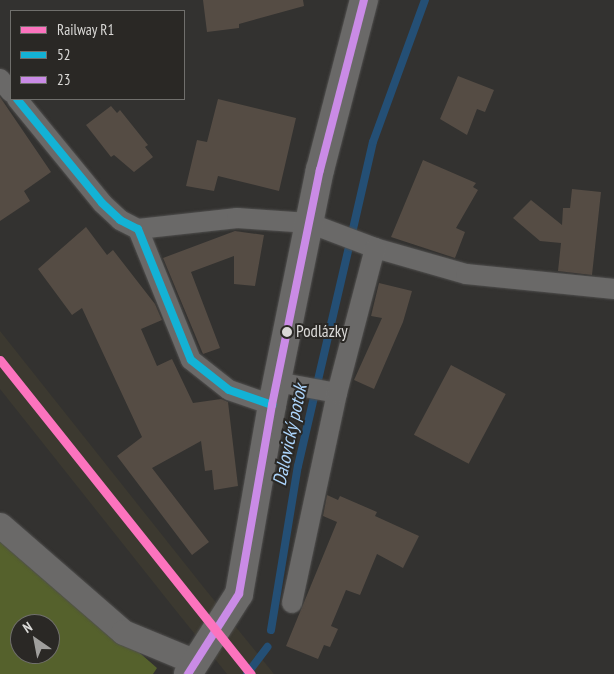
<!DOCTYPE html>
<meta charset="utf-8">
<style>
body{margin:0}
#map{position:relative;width:614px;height:674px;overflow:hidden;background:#333230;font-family:"PT Sans Narrow",sans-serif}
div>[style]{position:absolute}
.built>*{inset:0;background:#3c3930}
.forest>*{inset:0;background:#55612c}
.stream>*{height:8px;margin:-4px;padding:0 4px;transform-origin:4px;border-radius:4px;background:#244f75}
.building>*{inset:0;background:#554c44;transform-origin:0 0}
.roads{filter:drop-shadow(0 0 1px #504f4e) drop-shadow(0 0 1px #504f4e)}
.minor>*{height:20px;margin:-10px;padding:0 10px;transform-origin:10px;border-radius:10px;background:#6a6968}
.tertiary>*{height:25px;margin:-12.5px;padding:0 12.5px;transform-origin:12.5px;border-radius:12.5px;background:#6a6968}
.secondary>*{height:28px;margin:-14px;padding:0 14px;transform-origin:14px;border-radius:14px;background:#6a6968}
.bus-1>*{height:8px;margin:-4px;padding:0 4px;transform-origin:4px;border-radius:4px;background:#13b2d5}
.bus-2>*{height:8px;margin:-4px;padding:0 4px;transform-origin:4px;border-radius:4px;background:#ca8be6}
.rail-1>*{height:9px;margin:-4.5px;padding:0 4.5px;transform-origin:4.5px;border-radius:4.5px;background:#fc73be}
.dots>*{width:14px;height:14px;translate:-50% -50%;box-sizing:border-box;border:2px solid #2a2825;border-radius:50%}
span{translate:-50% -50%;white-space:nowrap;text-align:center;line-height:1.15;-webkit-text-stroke:4px #2a2825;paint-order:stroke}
.bus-label{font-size:17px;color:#dad9d7}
.left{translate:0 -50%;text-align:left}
.water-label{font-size:19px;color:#acd4fb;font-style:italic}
.legend{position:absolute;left:10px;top:10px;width:175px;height:90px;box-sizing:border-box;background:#2a2825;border:1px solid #706f6c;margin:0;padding:6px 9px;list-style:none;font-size:15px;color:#dad9d7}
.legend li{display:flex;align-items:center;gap:10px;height:25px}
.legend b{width:25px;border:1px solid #706f6c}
.north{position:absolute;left:10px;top:614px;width:50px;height:50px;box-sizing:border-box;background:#2a2825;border:1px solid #706f6c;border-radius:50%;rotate:327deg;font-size:14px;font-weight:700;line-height:20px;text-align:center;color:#dad9d7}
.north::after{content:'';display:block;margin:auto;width:18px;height:22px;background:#a09f9d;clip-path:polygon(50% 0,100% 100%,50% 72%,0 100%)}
</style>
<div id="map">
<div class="built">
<i style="clip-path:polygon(0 331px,205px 589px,274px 674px,227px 674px,177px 612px,0 389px)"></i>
</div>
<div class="forest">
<i style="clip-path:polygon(evenodd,0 531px,157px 668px,153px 674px,0 674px,0 531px,20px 624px,50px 624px,50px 654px,20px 654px,20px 624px)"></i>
</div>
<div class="stream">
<i style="left:353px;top:229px;width:89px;rotate:-77.1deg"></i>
<i style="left:373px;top:142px;width:151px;rotate:-69.9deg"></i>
<i style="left:271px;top:630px;width:166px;rotate:-80.7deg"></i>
<i style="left:298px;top:466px;width:225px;rotate:-76.9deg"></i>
<i style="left:247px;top:674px;width:34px;rotate:-53deg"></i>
</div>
<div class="building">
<i style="clip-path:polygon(203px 0,303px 0,304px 6px,239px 24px,239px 28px,207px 32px)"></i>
<i style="clip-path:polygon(458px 76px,494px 90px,485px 112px,477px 109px,467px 135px,440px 119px)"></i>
<i style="clip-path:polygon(0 97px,51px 172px,24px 191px,30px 201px,0 221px)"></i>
<i style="clip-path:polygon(218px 99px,296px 118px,279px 191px,218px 176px,214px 191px,186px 186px,197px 140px,207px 142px)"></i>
<i style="clip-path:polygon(111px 106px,117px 113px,120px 110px,148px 145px,145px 147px,153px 157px,134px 172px,114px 155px,111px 157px,86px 125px)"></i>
<i style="clip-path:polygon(423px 160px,476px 183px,473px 187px,478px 190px,456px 228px,465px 232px,455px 258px,391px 237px)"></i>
<i style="clip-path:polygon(572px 189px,601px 192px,592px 275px,558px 271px,561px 243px,540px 241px,513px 218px,531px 200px,562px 225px,563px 208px,570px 208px)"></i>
<i style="clip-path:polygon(86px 227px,107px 255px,113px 250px,155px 304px,162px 320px,141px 329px,157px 366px,172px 359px,193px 403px,221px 399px,228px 402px,238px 486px,214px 490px,212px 470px,205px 471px,201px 441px,152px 468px,209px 542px,192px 555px,117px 456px,142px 437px,82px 308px,72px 315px,38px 269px)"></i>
<i style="clip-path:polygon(235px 231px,264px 235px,255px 286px,234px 284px,234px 256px,191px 272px,220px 348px,203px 354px,163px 258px)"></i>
<i style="clip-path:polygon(379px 283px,412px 291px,403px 322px,374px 389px,354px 380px,382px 318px,371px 316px)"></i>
<i style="left:451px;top:365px;width:62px;height:79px;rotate:28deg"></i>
<i style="clip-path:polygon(327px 495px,338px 500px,340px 496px,377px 512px,375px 516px,419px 536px,403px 568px,377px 554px,360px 595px,346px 590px,331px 626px,338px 629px,330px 647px,324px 645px,318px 659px,286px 646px,337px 522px,323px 516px)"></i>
</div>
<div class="roads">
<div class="minor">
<i style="left:0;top:79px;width:17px;rotate:50deg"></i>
<i style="left:17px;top:99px;width:134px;rotate:50.7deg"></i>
<i style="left:102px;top:203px;width:25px;rotate:43deg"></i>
<i style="left:120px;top:220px;width:20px;rotate:27deg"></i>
<i style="left:138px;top:229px;width:141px;rotate:68deg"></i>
<i style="left:191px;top:360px;width:48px;rotate:38.3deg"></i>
<i style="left:229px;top:390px;width:46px;rotate:19.2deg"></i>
<i style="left:138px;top:229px;width:100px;rotate:-6.3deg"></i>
<i style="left:237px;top:218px;width:72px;rotate:4deg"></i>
<i style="left:309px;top:223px;width:71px;rotate:20.7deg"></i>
<i style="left:375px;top:248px;width:95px;rotate:15.9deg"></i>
<i style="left:466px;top:274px;width:149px;rotate:5.8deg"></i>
<i style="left:277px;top:382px;width:61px;rotate:10.4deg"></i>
<i style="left:292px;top:603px;width:215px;rotate:-77.9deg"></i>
<i style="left:337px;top:393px;width:150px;rotate:-75.3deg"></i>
</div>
<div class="tertiary">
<i style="left:0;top:525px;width:163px;rotate:41deg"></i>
<i style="left:123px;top:632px;width:76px;rotate:22.5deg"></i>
</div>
<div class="secondary">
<i style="left:188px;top:674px;width:95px;rotate:-57.5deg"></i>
<i style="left:239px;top:594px;width:192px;rotate:-80.1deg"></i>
<i style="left:272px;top:405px;width:240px;rotate:-78.5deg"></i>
<i style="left:320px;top:170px;width:176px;rotate:-75.5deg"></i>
</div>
</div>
<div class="bus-1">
<i style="left:17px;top:99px;width:134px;rotate:50.7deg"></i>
<i style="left:102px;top:203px;width:25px;rotate:43deg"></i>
<i style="left:120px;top:220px;width:20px;rotate:27deg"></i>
<i style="left:138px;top:229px;width:141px;rotate:68deg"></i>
<i style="left:191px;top:360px;width:48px;rotate:38.3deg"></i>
<i style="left:229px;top:390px;width:46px;rotate:19.2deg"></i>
</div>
<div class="bus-2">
<i style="left:188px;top:674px;width:95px;rotate:-57.5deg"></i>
<i style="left:239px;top:594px;width:192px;rotate:-80.1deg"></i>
<i style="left:272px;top:405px;width:240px;rotate:-78.5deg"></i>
<i style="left:320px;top:170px;width:176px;rotate:-75.5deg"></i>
</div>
<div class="rail-1">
<i style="left:0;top:360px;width:402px;rotate:51.4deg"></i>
</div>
<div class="dots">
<i style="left:287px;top:332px;background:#dad9d7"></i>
</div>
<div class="bus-label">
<span class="left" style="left:296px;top:332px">Podlázky</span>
</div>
<div class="water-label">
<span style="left:290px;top:435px;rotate:-78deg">Dalovický potok</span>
</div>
<ul class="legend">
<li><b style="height:6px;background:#fc73be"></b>Railway R1</li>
<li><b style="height:6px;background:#13b2d5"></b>52</li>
<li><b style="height:6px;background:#ca8be6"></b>23</li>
</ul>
<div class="north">N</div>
</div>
